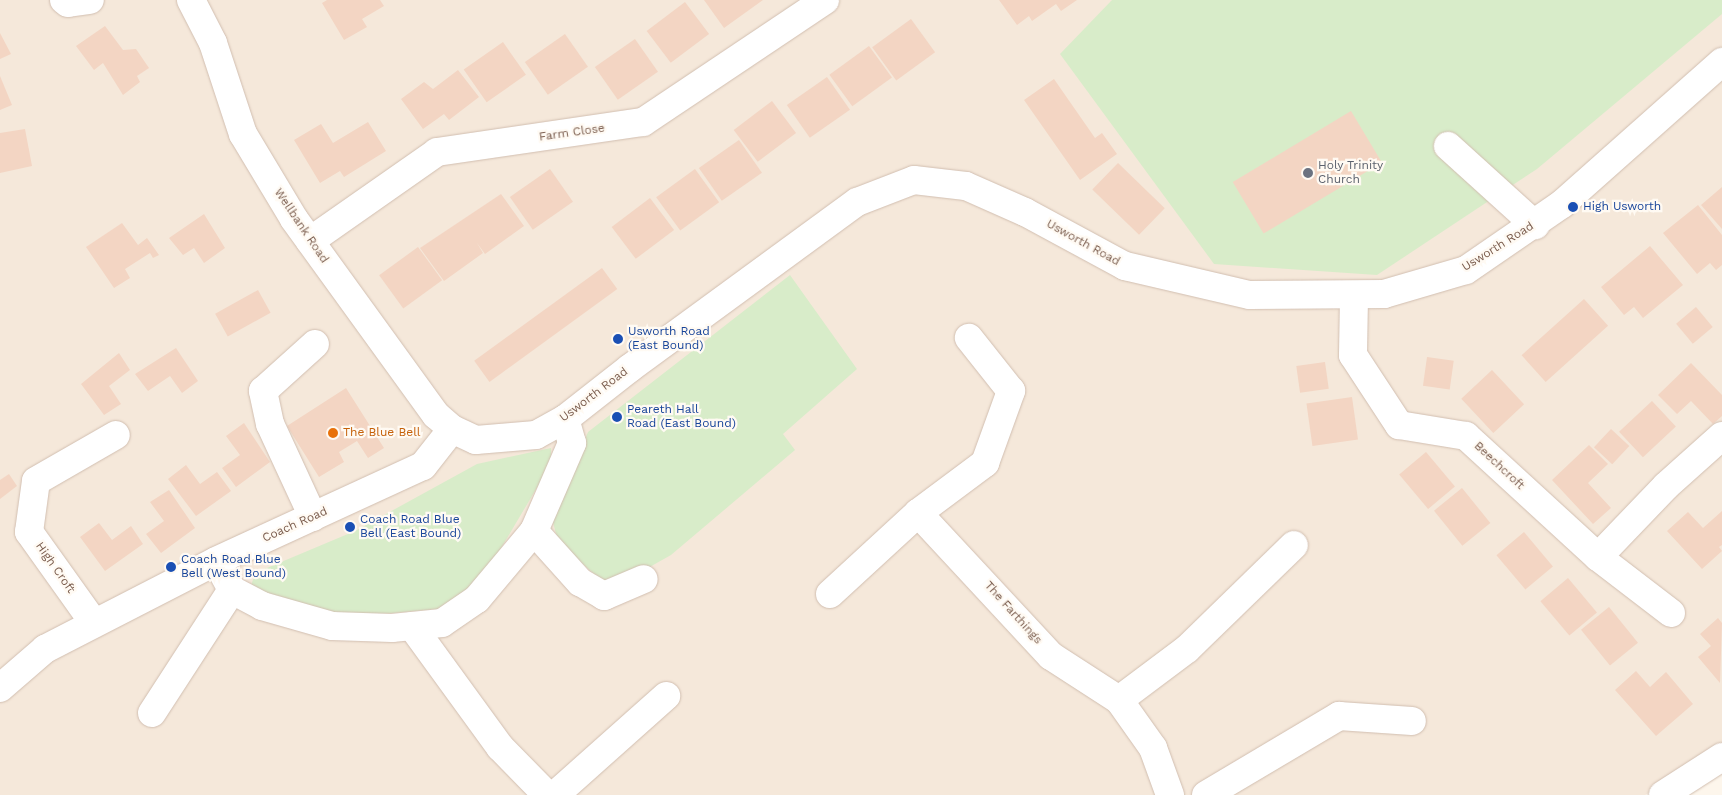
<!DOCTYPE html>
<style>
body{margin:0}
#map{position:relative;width:1722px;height:795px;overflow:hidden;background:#fdf6ec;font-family:"Work Sans",sans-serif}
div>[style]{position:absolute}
.residential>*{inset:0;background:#f5e8da}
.green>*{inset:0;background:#d8ecc9}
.building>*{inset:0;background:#f3d5c3;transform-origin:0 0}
.roads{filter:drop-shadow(0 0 1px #d1beb0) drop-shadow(0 0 1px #d1beb0)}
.minor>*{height:28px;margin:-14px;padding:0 14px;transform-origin:14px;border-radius:14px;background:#fff}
.dots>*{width:14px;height:14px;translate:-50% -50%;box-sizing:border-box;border:2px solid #fffaf3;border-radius:50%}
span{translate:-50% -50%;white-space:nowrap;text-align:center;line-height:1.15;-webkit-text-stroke:4.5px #fffaf3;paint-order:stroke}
.street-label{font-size:12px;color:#7a5c4d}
.worship-label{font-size:12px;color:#5b616d}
.left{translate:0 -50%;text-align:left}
.transit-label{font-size:12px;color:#164399}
.food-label{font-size:12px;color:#c56008}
</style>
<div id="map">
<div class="residential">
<i style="clip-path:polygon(0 0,1722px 0,1722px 757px,1645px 795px,0 795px)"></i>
</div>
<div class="green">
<i style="clip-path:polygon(1112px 0,1722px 0,1722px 14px,1537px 169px,1377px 275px,1214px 264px,1060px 54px)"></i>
<i style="clip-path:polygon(790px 275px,857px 369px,783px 434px,795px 450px,671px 555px,623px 582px,602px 581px,558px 542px,552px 518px,588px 432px)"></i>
<i style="clip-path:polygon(551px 448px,551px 464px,494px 560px,467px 589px,438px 609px,360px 616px,290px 606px,251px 586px,255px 573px,355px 531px,477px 464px)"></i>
</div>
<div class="building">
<i style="clip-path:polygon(327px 0,380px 0,384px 6px,362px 19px,367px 27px,344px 40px,322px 3px)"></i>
<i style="clip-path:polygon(704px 0,763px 0,724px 28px)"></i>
<i style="clip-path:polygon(999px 0,1077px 0,1061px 11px,1056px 4px,1032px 21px,1029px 16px,1017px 25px)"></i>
<i style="left:685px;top:2px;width:40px;height:48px;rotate:53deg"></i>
<i style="left:911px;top:19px;width:41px;height:48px;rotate:54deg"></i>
<i style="clip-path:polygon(105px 26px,123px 50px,136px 49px,149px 68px,137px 76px,140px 82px,123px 95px,103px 63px,94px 70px,76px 46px)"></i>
<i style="clip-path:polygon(0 33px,11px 54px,0 59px)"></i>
<i style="left:565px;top:34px;width:40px;height:49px;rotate:55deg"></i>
<i style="left:635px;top:39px;width:40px;height:49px;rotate:55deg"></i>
<i style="left:503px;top:42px;width:40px;height:48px;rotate:55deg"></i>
<i style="left:869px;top:46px;width:39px;height:49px;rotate:54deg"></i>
<i style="clip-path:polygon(458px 70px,479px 97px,449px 120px,444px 114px,423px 129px,401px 99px,424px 82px,433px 89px)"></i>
<i style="clip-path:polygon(0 76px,12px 105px,0 110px)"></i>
<i style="left:827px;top:77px;width:40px;height:49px;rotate:55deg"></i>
<i style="clip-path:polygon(1054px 79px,1095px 138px,1102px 133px,1117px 154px,1080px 180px,1024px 100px)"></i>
<i style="left:772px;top:101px;width:40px;height:48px;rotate:53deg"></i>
<i style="left:1351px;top:111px;width:60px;height:138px;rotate:59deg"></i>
<i style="clip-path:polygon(368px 122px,386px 151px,344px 177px,340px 171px,320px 183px,294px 140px,321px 124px,333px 143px)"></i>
<i style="clip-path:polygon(25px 129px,32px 166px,0 173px,0 133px)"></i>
<i style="left:739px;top:140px;width:40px;height:49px;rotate:55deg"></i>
<i style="left:1118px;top:163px;width:65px;height:37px;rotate:44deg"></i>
<i style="left:550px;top:169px;width:40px;height:49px;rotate:55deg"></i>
<i style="left:695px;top:169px;width:41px;height:48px;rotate:54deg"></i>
<i style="clip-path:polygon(1722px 187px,1722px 229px,1701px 205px)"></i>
<i style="clip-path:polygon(501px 194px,524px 226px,485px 254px,477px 243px,483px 253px,444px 281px,420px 248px)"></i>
<i style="left:650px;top:198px;width:40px;height:48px;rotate:53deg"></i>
<i style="clip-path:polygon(1698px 205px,1722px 235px,1722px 265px,1716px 270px,1710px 263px,1697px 274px,1663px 233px)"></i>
<i style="clip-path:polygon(204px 214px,225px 248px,204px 263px,194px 248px,183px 255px,169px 238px)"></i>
<i style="clip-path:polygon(122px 223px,138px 245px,147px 238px,159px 255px,153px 258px,150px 253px,125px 269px,130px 278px,114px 288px,86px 247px)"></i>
<i style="clip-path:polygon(1650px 246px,1683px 285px,1643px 318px,1634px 307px,1624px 315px,1601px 287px)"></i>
<i style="left:418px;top:247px;width:41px;height:48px;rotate:54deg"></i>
<i style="left:602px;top:268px;width:26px;height:158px;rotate:54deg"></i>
<i style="left:258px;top:290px;width:26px;height:49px;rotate:61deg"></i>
<i style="left:1584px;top:299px;width:36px;height:84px;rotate:48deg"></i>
<i style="left:1696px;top:307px;width:26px;height:26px;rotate:50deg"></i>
<i style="clip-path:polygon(176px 348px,198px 381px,182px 393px,170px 376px,148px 391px,135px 374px)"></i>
<i style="clip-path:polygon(119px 353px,130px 370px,109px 386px,121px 404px,104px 415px,81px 384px)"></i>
<i style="left:1427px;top:357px;width:27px;height:29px;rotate:8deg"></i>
<i style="left:1325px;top:362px;width:27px;height:29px;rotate:82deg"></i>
<i style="clip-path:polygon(1691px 363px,1722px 395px,1722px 416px,1713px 424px,1691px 401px,1677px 414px,1658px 395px)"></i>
<i style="left:1492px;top:370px;width:47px;height:42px;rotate:47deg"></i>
<i style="clip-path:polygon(346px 388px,384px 448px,368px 458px,357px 441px,339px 452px,344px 462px,319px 477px,287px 426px)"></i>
<i style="left:1352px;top:397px;width:43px;height:46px;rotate:82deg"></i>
<i style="left:1652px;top:401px;width:35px;height:45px;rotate:47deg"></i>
<i style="clip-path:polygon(244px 423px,270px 462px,236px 487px,222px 468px,240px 455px,226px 436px)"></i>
<i style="left:1611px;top:429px;width:25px;height:25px;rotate:43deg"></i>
<i style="clip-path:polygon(1589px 445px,1608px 464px,1588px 483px,1611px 508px,1593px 524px,1552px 480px)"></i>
<i style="left:1426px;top:452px;width:45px;height:35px;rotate:50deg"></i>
<i style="clip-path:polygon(186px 465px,200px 484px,217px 472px,231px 491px,196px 516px,168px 479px)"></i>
<i style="clip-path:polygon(9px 474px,17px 486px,0 499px,0 480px)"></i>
<i style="left:1462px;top:488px;width:45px;height:36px;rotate:51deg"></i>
<i style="clip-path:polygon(169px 490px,195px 528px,161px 553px,146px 534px,164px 521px,150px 502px)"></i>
<i style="clip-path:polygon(1722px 511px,1722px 545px,1719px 547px,1722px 551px,1702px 569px,1667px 531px,1688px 512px,1703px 528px)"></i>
<i style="clip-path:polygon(99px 523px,112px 540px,131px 526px,143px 544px,105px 571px,80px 537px)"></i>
<i style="left:1524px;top:532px;width:45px;height:36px;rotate:50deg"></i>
<i style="left:1568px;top:578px;width:45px;height:36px;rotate:50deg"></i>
<i style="left:1609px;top:607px;width:46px;height:36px;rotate:51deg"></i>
<i style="clip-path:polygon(1718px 618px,1722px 623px,1720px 683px,1698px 657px,1711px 646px,1700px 634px)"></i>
<i style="clip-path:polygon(1636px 671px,1650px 687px,1666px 672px,1693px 704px,1656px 736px,1615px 690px)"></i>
</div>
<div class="roads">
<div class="minor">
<i style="left:64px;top:0;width:5px;rotate:37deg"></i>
<i style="left:68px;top:3px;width:22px;rotate:-8deg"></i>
<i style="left:191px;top:0;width:48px;rotate:62.9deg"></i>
<i style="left:213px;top:43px;width:96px;rotate:71.8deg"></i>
<i style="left:243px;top:134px;width:99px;rotate:59deg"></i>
<i style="left:294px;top:219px;width:242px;rotate:54.1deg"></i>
<i style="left:436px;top:415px;width:21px;rotate:41deg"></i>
<i style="left:452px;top:429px;width:26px;rotate:25deg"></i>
<i style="left:476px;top:440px;width:60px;rotate:-4.8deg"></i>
<i style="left:536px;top:435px;width:33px;rotate:-29deg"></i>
<i style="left:565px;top:419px;width:83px;rotate:-38.1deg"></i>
<i style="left:630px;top:368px;width:281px;rotate:-36.2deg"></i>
<i style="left:857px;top:202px;width:61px;rotate:-21.1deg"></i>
<i style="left:914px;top:180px;width:52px;rotate:6.6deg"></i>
<i style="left:966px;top:186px;width:64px;rotate:23.8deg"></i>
<i style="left:1025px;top:212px;width:114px;rotate:28.4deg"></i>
<i style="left:1125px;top:266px;width:128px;rotate:13.1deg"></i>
<i style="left:1250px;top:295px;width:134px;rotate:-0.4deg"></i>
<i style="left:1384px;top:294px;width:85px;rotate:-16.3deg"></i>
<i style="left:1466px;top:270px;width:116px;rotate:-34.5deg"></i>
<i style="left:1562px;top:204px;width:214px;rotate:-41.6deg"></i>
<i style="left:1448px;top:146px;width:118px;rotate:42.2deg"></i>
<i style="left:310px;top:241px;width:155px;rotate:-35deg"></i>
<i style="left:437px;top:152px;width:208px;rotate:-8.3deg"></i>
<i style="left:643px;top:122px;width:219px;rotate:-33.8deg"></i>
<i style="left:1354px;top:297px;width:58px;rotate:91deg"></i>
<i style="left:1353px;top:355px;width:84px;rotate:56.7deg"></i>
<i style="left:1399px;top:425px;width:68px;rotate:9.3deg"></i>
<i style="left:1466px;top:436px;width:179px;rotate:42.5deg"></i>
<i style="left:1598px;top:557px;width:92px;rotate:37.5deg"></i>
<i style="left:918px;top:513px;width:195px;rotate:47.1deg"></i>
<i style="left:1051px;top:656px;width:81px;rotate:32.9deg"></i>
<i style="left:1119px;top:700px;width:59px;rotate:54.7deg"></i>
<i style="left:1153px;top:748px;width:50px;rotate:70.1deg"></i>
<i style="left:313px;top:517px;width:102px;rotate:-114.8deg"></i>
<i style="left:270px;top:424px;width:34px;rotate:-102deg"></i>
<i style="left:263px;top:391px;width:70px;rotate:-42.1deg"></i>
<i style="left:534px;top:531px;width:69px;rotate:48deg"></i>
<i style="left:580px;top:582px;width:28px;rotate:30deg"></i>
<i style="left:604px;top:596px;width:43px;rotate:-23deg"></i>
<i style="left:1598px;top:557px;width:98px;rotate:-46.2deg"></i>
<i style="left:1666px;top:486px;width:75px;rotate:-41.8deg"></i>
<i style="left:232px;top:590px;width:34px;rotate:28deg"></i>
<i style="left:262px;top:606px;width:73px;rotate:15.9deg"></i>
<i style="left:332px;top:626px;width:60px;rotate:1.9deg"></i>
<i style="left:392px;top:628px;width:50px;rotate:-5.7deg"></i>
<i style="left:442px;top:623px;width:42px;rotate:-34.4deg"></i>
<i style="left:477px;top:599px;width:89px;rotate:-50deg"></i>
<i style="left:534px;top:531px;width:96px;rotate:-66.6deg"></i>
<i style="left:572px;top:443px;width:25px;rotate:-106deg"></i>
<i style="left:830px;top:594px;width:120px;rotate:-42.6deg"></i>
<i style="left:918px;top:513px;width:84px;rotate:-36.7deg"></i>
<i style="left:985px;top:463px;width:77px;rotate:-70.1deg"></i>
<i style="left:1011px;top:391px;width:68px;rotate:-128.4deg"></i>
<i style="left:94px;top:623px;width:112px;rotate:-125.5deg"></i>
<i style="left:29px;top:532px;width:51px;rotate:-82.2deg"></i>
<i style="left:36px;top:481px;width:92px;rotate:-29.9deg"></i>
<i style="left:412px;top:626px;width:150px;rotate:54deg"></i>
<i style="left:500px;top:747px;width:67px;rotate:45.6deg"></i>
<i style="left:0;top:688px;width:60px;rotate:-40.9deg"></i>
<i style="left:45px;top:649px;width:192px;rotate:-27.2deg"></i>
<i style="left:216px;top:561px;width:228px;rotate:-24.7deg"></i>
<i style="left:423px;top:466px;width:47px;rotate:-51.9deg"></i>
<i style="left:1119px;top:700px;width:85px;rotate:-36.9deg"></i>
<i style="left:1187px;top:649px;width:149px;rotate:-44.2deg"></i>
<i style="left:152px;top:713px;width:147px;rotate:-57deg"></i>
<i style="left:232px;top:590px;width:19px;rotate:-118deg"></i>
<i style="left:555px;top:795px;width:149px;rotate:-41.7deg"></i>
<i style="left:1206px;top:795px;width:155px;rotate:-30.7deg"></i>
<i style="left:1339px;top:716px;width:73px;rotate:3.9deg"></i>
<i style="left:1663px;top:795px;width:70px;rotate:-32.8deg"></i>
</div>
</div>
<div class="dots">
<i style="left:1308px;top:173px;background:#6b7280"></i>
<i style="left:1573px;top:207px;background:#1a4fb4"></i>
<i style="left:618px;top:339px;background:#1a4fb4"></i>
<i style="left:617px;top:417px;background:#1a4fb4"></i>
<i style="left:333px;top:433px;background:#e8710a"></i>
<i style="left:350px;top:527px;background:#1a4fb4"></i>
<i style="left:171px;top:567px;background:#1a4fb4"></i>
</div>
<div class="street-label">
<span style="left:572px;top:133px;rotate:-8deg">Farm Close</span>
<span style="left:301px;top:226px;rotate:56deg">Wellbank Road</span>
<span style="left:1083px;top:243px;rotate:29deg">Usworth Road</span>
<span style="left:1498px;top:247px;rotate:-32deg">Usworth Road</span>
<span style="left:594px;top:395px;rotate:-37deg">Usworth Road</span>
<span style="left:1499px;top:466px;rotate:43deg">Beechcroft</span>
<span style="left:295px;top:525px;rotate:-24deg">Coach Road</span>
<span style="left:55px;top:568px;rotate:55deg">High Croft</span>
<span style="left:1013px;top:613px;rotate:48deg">The Farthings</span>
</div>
<div class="worship-label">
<span class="left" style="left:1318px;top:173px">Holy Trinity<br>Church</span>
</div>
<div class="transit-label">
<span class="left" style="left:1583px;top:207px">High Usworth</span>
<span class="left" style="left:628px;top:339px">Usworth Road<br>(East Bound)</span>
<span class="left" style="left:627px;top:417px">Peareth Hall<br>Road (East Bound)</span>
<span class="left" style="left:360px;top:527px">Coach Road Blue<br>Bell (East Bound)</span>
<span class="left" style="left:181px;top:567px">Coach Road Blue<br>Bell (West Bound)</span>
</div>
<div class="food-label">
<span class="left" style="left:343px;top:433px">The Blue Bell</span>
</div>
</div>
